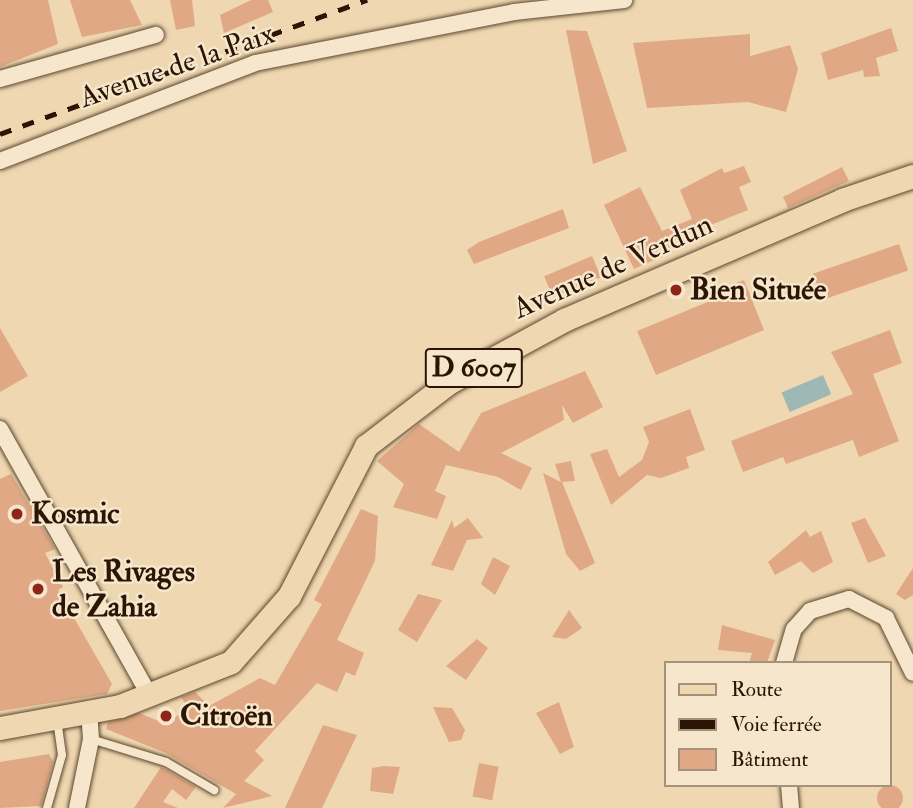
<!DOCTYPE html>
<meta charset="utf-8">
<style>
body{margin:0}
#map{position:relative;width:913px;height:808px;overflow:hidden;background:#efd8b1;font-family:"IM FELL Double Pica",serif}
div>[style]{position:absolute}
.water>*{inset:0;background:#9eb8b6;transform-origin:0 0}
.building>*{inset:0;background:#e0a884;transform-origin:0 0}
.round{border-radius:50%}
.roads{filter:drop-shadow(0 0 2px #5d462f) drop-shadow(0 0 2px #5d462f)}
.lane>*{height:8px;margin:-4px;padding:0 4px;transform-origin:4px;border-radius:4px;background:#f5e6cc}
.street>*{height:16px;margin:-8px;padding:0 8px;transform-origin:8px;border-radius:8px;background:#f5e6cc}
.primary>*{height:23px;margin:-11.5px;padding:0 11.5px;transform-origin:11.5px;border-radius:11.5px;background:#efd8b1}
.rail>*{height:5px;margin-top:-2.5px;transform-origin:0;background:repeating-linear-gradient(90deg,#2c1504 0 12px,transparent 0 24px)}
.dots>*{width:19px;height:19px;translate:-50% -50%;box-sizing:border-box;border:4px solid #f5e6cc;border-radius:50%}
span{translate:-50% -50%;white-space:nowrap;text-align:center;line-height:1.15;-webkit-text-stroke:5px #f5e6cc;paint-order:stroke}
.shield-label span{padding:2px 5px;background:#f5e6cc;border:2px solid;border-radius:5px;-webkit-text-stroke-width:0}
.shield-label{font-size:28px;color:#2c1504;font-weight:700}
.street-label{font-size:30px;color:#2c1504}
.poi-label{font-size:30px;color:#2c1504;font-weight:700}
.left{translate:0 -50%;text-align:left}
.legend{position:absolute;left:664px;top:661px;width:228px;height:126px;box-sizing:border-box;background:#f5e6cc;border:2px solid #a5927c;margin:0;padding:9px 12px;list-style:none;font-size:21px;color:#2c1504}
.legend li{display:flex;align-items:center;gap:14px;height:35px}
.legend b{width:35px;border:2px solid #a5927c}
</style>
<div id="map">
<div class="water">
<i style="left:823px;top:375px;width:21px;height:45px;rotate:67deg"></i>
</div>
<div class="building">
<i style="clip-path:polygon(0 0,48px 0,58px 44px,0 67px)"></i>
<i style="clip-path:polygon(70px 0,130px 0,142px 25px,82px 37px)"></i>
<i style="clip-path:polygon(170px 0,192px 0,195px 26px,176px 30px)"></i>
<i style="clip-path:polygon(251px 0,268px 0,273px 12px,224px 33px,220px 15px)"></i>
<i style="clip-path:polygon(891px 28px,898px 51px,876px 58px,880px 76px,864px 77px,863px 70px,828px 80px,821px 53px)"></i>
<i style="clip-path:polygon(566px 30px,587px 31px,627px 151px,593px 164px)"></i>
<i style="clip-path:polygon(750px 34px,750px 56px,790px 45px,798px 69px,786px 112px,748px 102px,647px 108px,633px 43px)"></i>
<i style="clip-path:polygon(744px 166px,751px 182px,739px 187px,748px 210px,668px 242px,672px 252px,634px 269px,604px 205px,640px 187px,662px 231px,692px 219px,680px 190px,722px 168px,724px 173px)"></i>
<i style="clip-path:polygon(842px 167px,849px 181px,788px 208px,783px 197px)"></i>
<i style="clip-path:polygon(563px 209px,569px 228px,474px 264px,467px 250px,479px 242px)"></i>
<i style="left:899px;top:244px;width:28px;height:91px;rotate:71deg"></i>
<i style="left:592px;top:256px;width:23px;height:52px;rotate:67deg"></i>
<i style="clip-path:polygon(744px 280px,764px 330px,656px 375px,637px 331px,732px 292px,729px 286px)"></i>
<i style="clip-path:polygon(0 328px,28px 376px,0 392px)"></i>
<i style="clip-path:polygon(890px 330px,902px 363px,873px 374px,899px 441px,859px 457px,853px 440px,786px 464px,783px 457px,743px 472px,731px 441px,853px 394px,831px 352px)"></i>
<i style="clip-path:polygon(585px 371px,603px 407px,573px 423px,562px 405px,564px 420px,501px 453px,532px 468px,521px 490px,498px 477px,446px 465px,435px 491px,446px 496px,437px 519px,393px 507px,404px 484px,377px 461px,419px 424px,459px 452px,481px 413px)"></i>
<i style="clip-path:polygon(690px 409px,705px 450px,686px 457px,689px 468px,661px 478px,647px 475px,611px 505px,590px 454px,607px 449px,619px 477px,642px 460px,649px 442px,643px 427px)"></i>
<i style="clip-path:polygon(571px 461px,575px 481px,562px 482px,595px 563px,580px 571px,566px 554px,543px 473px,561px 482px,555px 464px)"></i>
<i style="clip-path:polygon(11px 474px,55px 549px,45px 553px,63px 587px,58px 590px,112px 684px,107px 694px,0 711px,0 479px)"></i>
<i style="clip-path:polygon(361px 509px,378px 516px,375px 561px,337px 640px,364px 653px,355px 676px,346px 672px,337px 692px,317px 683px,255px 751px,264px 760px,244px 781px,272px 796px,223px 808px,236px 794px,166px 753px,106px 729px,108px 722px,139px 713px,166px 724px,188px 708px,181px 697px,195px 692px,209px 706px,260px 678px,275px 685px,322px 604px,314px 600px)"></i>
<i style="clip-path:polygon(468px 518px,483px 538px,467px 540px,453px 571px,431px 565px,452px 520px,454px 528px)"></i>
<i style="clip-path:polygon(865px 518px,886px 556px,868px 563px,851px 523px)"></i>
<i style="clip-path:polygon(806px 530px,810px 537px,821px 531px,833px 562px,813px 573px,801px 561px,775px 575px,768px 562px)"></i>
<i style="clip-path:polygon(493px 557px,510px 566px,495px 595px,481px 584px)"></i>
<i style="clip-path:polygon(913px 568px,913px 595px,905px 600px,896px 594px)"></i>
<i style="clip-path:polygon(418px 594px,442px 600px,417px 642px,398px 630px)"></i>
<i style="clip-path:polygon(569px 610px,582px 628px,566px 639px,552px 637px)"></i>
<i style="clip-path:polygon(722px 625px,775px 640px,767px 663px,749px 663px,752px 653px,718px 650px)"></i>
<i style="clip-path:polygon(477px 639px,488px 648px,466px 680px,446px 666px)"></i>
<i style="clip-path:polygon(559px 702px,574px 747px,560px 754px,536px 713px)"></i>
<i style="clip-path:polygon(433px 707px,452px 708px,465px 730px,461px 740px,449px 742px)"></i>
<i style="clip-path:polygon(323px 725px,357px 735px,322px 808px,285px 808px)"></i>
<i style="clip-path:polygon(49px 754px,53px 762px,41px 806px,0 808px,0 762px)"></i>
<i style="left:479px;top:763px;width:20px;height:34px;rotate:11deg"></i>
<i style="clip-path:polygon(384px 766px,400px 767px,393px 794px,370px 791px,372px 768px)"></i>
<i style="clip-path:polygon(161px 767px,196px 787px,186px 800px,172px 789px,163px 802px,178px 808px,134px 808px)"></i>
<i class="round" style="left:877px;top:785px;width:26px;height:26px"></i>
</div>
<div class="roads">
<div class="lane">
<i style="left:91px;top:739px;width:78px;rotate:17deg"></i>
<i style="left:166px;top:762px;width:56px;rotate:30.3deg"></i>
<i style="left:47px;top:808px;width:55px;rotate:-74.2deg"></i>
<i style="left:62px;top:755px;width:35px;rotate:-98deg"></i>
</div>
<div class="street">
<i style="left:0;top:79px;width:162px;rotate:-15.8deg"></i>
<i style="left:0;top:161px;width:273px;rotate:-21deg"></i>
<i style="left:255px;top:63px;width:264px;rotate:-11.1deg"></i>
<i style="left:514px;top:12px;width:111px;rotate:-6.2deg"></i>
<i style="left:0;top:429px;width:306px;rotate:60.7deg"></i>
<i style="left:784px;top:663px;width:35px;rotate:-74deg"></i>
<i style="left:794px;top:629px;width:24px;rotate:-48deg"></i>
<i style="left:810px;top:611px;width:41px;rotate:-17.1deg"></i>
<i style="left:849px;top:599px;width:42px;rotate:27.2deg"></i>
<i style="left:886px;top:618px;width:61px;rotate:63.9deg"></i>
<i style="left:789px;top:785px;width:23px;rotate:85deg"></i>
<i style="left:77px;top:808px;width:70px;rotate:-78.5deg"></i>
<i style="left:91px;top:739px;width:27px;rotate:-94deg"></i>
</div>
<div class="primary">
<i style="left:0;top:728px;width:122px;rotate:-10.4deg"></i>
<i style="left:120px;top:706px;width:119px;rotate:-21.6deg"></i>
<i style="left:231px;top:662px;width:88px;rotate:-48.7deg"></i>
<i style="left:289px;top:596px;width:169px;rotate:-62.8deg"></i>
<i style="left:366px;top:446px;width:103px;rotate:-37.5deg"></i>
<i style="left:448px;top:383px;width:132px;rotate:-28.5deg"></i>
<i style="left:564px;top:320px;width:303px;rotate:-23.3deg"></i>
<i style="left:842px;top:200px;width:75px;rotate:-18.7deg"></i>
</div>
</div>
<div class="rail">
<i style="left:0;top:134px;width:391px;rotate:-20.1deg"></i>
</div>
<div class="dots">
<i style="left:676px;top:290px;background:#8f2418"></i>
<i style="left:17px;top:514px;background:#8f2418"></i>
<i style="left:38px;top:589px;background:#8f2418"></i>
<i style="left:166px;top:716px;background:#8f2418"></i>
</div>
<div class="shield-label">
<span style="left:474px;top:368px">D 6007</span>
</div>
<div class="street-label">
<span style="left:177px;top:66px;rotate:-19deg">Avenue de la Paix</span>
<span style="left:613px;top:267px;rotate:-24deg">Avenue de Verdun</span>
</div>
<div class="poi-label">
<span class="left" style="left:690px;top:290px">Bien Située</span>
<span class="left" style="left:31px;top:514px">Kosmic</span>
<span class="left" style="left:52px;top:589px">Les Rivages<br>de Zahia</span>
<span class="left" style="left:180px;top:716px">Citroën</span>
</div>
<ul class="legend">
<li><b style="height:9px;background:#efd8b1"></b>Route</li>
<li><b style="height:9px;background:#2c1504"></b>Voie ferrée</li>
<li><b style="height:19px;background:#e0a884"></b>Bâtiment</li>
</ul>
</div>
